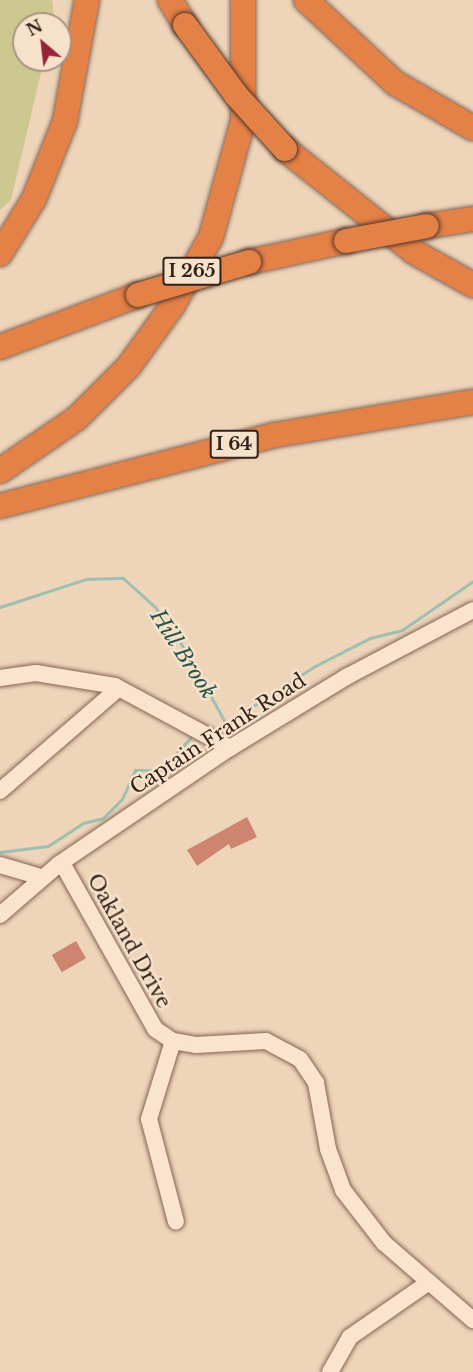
<!DOCTYPE html>
<style>
body{margin:0}
#map{position:relative;width:473px;height:1372px;overflow:hidden;background:#eed5ba;font-family:"Libre Baskerville",serif}
div>[style]{position:absolute}
.green>*{inset:0;background:#ccc88f}
.stream>*{height:3px;margin:-1.5px;padding:0 1.5px;transform-origin:1.5px;border-radius:1.5px;background:#9fbfb0}
.building>*{inset:0;background:#ce856f;transform-origin:0 0}
.roads{filter:drop-shadow(0 0 2px #866554) drop-shadow(0 0 2px #866554)}
.minor>*{height:16px;margin:-8px;padding:0 8px;transform-origin:8px;border-radius:8px;background:#fae4cd}
.highway>*{height:24px;margin:-12px;padding:0 12px;transform-origin:12px;border-radius:12px;background:#e38146}
.bridges{filter:drop-shadow(0 0 2px #533529) drop-shadow(0 0 2px #533529)}
.highway-bridge>*{height:24px;margin:-12px;padding:0 12px;transform-origin:12px;border-radius:12px;background:#e38146}
span{translate:-50% -50%;white-space:nowrap;text-align:center;line-height:1.15;-webkit-text-stroke:5px #f6e1ca;paint-order:stroke}
.shield-label span{padding:2px 4px;background:#f6e1ca;border:2px solid;border-radius:4px;-webkit-text-stroke-width:0}
.shield-label{font-size:18px;color:#34221a;font-weight:700}
.street-label{font-size:20px;color:#34221a}
.water-label{font-size:21px;color:#295449;font-style:italic}
.north{position:absolute;left:12px;top:12px;width:60px;height:60px;box-sizing:border-box;background:#f6e1ca;border:2px solid #a89584;border-radius:50%;rotate:332deg;font-size:16px;font-weight:700;line-height:24px;text-align:center;color:#34221a}
.north::after{content:'';display:block;margin:auto;width:21px;height:27px;background:#962339;clip-path:polygon(50% 0,100% 100%,50% 72%,0 100%)}
</style>
<div id="map">
<div class="green">
<i style="clip-path:polygon(0 0,52px 0,54px 16px,52px 24px,24px 24px,24px 60px,44px 60px,11px 200px,0 210px)"></i>
</div>
<div class="stream">
<i style="left:0;top:607px;width:90px;rotate:-18deg"></i>
<i style="left:86px;top:579px;width:37px;rotate:-2deg"></i>
<i style="left:123px;top:578px;width:43px;rotate:42.2deg"></i>
<i style="left:155px;top:607px;width:54px;rotate:54.8deg"></i>
<i style="left:186px;top:651px;width:83px;rotate:61.3deg"></i>
<i style="left:213px;top:732px;width:121px;rotate:-32.9deg"></i>
<i style="left:315px;top:666px;width:62px;rotate:-27deg"></i>
<i style="left:370px;top:638px;width:33px;rotate:-14deg"></i>
<i style="left:402px;top:630px;width:86px;rotate:-34.6deg"></i>
<i style="left:0;top:852px;width:48px;rotate:-7.1deg"></i>
<i style="left:48px;top:846px;width:42px;rotate:-33.3deg"></i>
<i style="left:83px;top:823px;width:21px;rotate:-14deg"></i>
<i style="left:103px;top:818px;width:27px;rotate:-45deg"></i>
<i style="left:122px;top:799px;width:32px;rotate:-66deg"></i>
<i style="left:135px;top:770px;width:27px"></i>
<i style="left:162px;top:770px;width:43px;rotate:-48.8deg"></i>
</div>
<div class="building">
<i style="clip-path:polygon(247px 817px,257px 837px,231px 849px,229px 844px,197px 866px,187px 850px)"></i>
<i style="left:76px;top:941px;width:20px;height:28px;rotate:60deg"></i>
</div>
<div class="roads">
<div class="minor">
<i style="left:0;top:678px;width:36px;rotate:-8deg"></i>
<i style="left:36px;top:673px;width:80px;rotate:9.3deg"></i>
<i style="left:115px;top:686px;width:131px;rotate:28.3deg"></i>
<i style="left:0;top:791px;width:157px;rotate:-40.9deg"></i>
<i style="left:62px;top:863px;width:190px;rotate:60.7deg"></i>
<i style="left:155px;top:1029px;width:22px;rotate:34deg"></i>
<i style="left:173px;top:1041px;width:23px;rotate:10deg"></i>
<i style="left:196px;top:1045px;width:70px;rotate:-3.3deg"></i>
<i style="left:266px;top:1041px;width:38px;rotate:28deg"></i>
<i style="left:300px;top:1059px;width:29px;rotate:56deg"></i>
<i style="left:316px;top:1083px;width:67px;rotate:79.7deg"></i>
<i style="left:328px;top:1149px;width:44px;rotate:69.9deg"></i>
<i style="left:343px;top:1190px;width:67px;rotate:52.3deg"></i>
<i style="left:384px;top:1243px;width:118px;rotate:40.9deg"></i>
<i style="left:0;top:865px;width:43px;rotate:16.3deg"></i>
<i style="left:0;top:915px;width:78px;rotate:-40.8deg"></i>
<i style="left:59px;top:864px;width:207px;rotate:-34.2deg"></i>
<i style="left:230px;top:748px;width:138px;rotate:-31.4deg"></i>
<i style="left:348px;top:676px;width:141px;rotate:-27.8deg"></i>
<i style="left:173px;top:1041px;width:82px;rotate:107.1deg"></i>
<i style="left:149px;top:1119px;width:106px;rotate:75.3deg"></i>
<i style="left:330px;top:1372px;width:40px;rotate:-60.3deg"></i>
<i style="left:350px;top:1337px;width:96px;rotate:-34.8deg"></i>
</div>
<div class="highway">
<i style="left:170px;top:0;width:29px;rotate:59deg"></i>
<i style="left:306px;top:0;width:122px;rotate:43deg"></i>
<i style="left:395px;top:83px;width:90px;rotate:30deg"></i>
<i style="left:285px;top:149px;width:165px;rotate:38.6deg"></i>
<i style="left:414px;top:252px;width:68px;rotate:29.2deg"></i>
<i style="left:427px;top:226px;width:47px;rotate:-8.7deg"></i>
<i style="left:0;top:254px;width:65px;rotate:-58.3deg"></i>
<i style="left:34px;top:199px;width:84px;rotate:-68.3deg"></i>
<i style="left:65px;top:121px;width:123px;rotate:-79.7deg"></i>
<i style="left:249px;top:262px;width:99px;rotate:-12.2deg"></i>
<i style="left:0;top:347px;width:147px;rotate:-20.6deg"></i>
<i style="left:0;top:471px;width:93px;rotate:-34.5deg"></i>
<i style="left:77px;top:418px;width:74px;rotate:-45deg"></i>
<i style="left:129px;top:366px;width:75px;rotate:-54.2deg"></i>
<i style="left:173px;top:305px;width:78px;rotate:-60.8deg"></i>
<i style="left:211px;top:237px;width:120px;rotate:-74.6deg"></i>
<i style="left:243px;top:121px;width:121px;rotate:-90deg"></i>
<i style="left:0;top:506px;width:284px;rotate:-14.5deg"></i>
<i style="left:275px;top:435px;width:201px;rotate:-9.5deg"></i>
</div>
</div>
<div class="bridges">
<div class="highway-bridge">
<i style="left:185px;top:25px;width:87px;rotate:53.9deg"></i>
<i style="left:236px;top:95px;width:73px;rotate:47.8deg"></i>
<i style="left:346px;top:241px;width:82px;rotate:-10.5deg"></i>
<i style="left:138px;top:295px;width:116px;rotate:-16.6deg"></i>
</div>
</div>
<div class="shield-label">
<span style="left:192px;top:271px">I 265</span>
<span style="left:234px;top:444px">I 64</span>
</div>
<div class="street-label">
<span style="left:218px;top:734px;rotate:-33deg">Captain Frank Road</span>
<span style="left:129px;top:941px;rotate:61deg">Oakland Drive</span>
</div>
<div class="water-label">
<span style="left:183px;top:654px;rotate:57deg">Hill Brook</span>
</div>
<div class="north">N</div>
</div>
